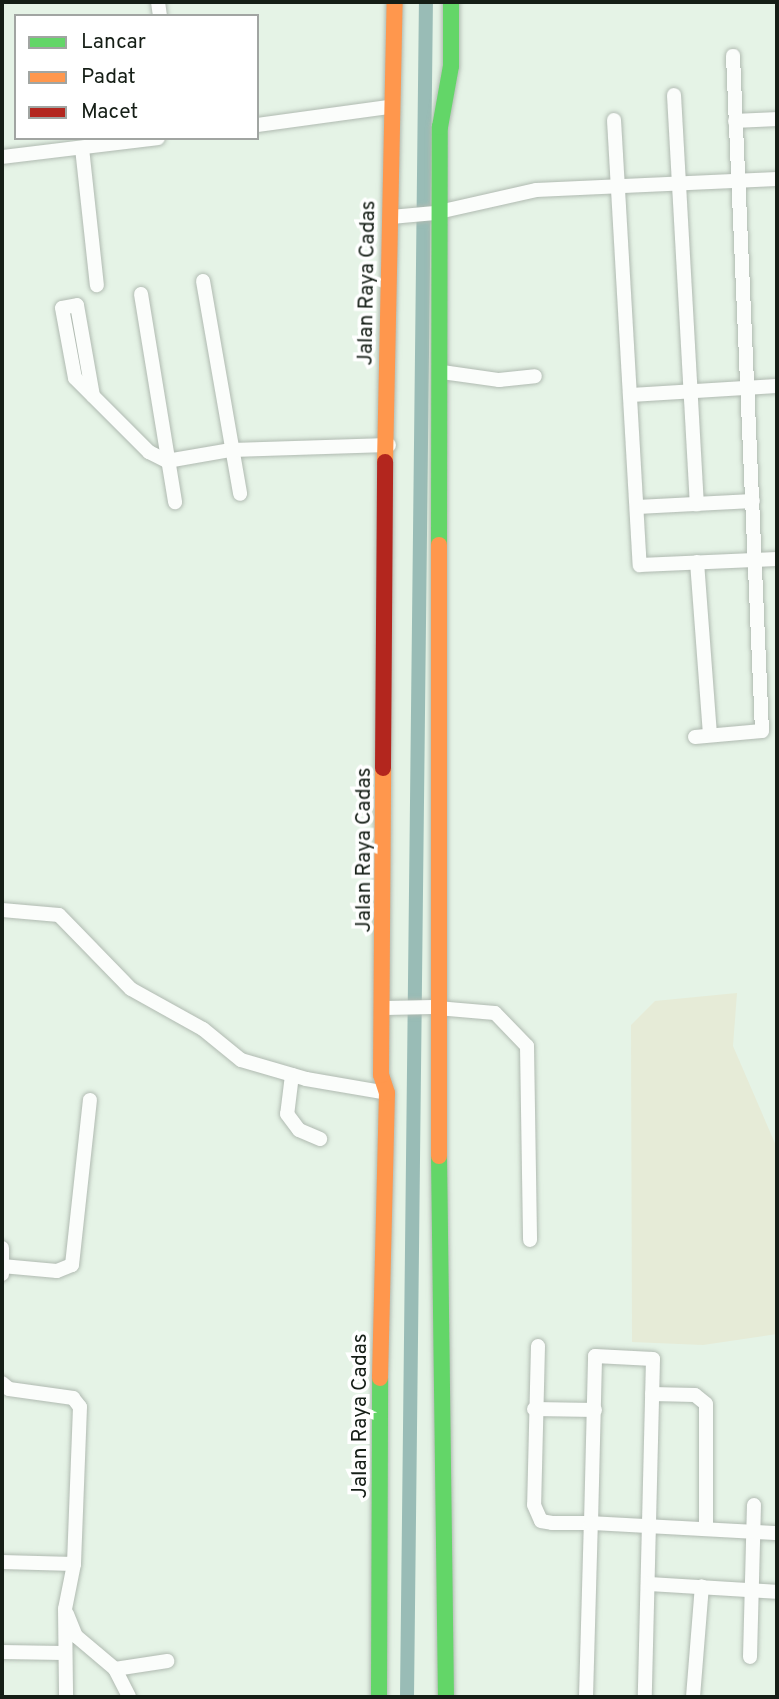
<!DOCTYPE html>
<style>
body{margin:0}
#map{position:relative;width:779px;height:1699px;overflow:hidden;background:#e5f3e6;font-family:Overpass,sans-serif}
div>[style]{position:absolute}
.green>*{inset:0;background:#e6ebd7}
.canal>*{height:14px;margin:-7px;padding:0 7px;transform-origin:7px;border-radius:7px;background:#99bcb6}
.roads{filter:drop-shadow(0 0 2px #b0bab1) drop-shadow(0 0 2px #b0bab1)}
.street>*{height:14px;margin:-7px;padding:0 7px;transform-origin:7px;border-radius:7px;background:#fbfdfb}
.fast>*{height:16px;margin:-8px;padding:0 8px;transform-origin:8px;border-radius:8px;background:#63d668}
.slow>*{height:16px;margin:-8px;padding:0 8px;transform-origin:8px;border-radius:8px;background:#ff974d}
.jam>*{height:16px;margin:-8px;padding:0 8px;transform-origin:8px;border-radius:8px;background:#b3261e}
span{translate:-50% -50%;white-space:nowrap;text-align:center;line-height:1.15;-webkit-text-stroke:7px #fff;paint-order:stroke}
.street-label{font-size:21px;color:#151e16}
.frame{position:absolute;inset:0;border:4px solid #151e16;pointer-events:none}
.legend{position:absolute;left:14px;top:14px;width:245px;height:126px;box-sizing:border-box;background:#fff;border:2px solid #a1a5a2;margin:0;padding:9px 12px;list-style:none;font-size:21px;color:#151e16}
.legend li{display:flex;align-items:center;gap:14px;height:35px}
.legend b{width:35px;border:2px solid #a1a5a2}
</style>
<div id="map">
<div class="green">
<i style="clip-path:polygon(737px 993px,733px 1046px,777px 1148px,777px 1334px,703px 1345px,632px 1342px,631px 1025px,655px 1001px)"></i>
</div>
<div class="canal">
<i style="left:407px;top:1697px;width:1695px;rotate:-89.36deg"></i>
</div>
<div class="roads">
<div class="street">
<i style="left:158px;top:2px;width:14px;rotate:82deg"></i>
<i style="left:674px;top:95px;width:410px;rotate:86.8deg"></i>
<i style="left:614px;top:120px;width:446px;rotate:86.7deg"></i>
<i style="left:640px;top:565px;width:137px;rotate:-2.5deg"></i>
<i style="left:735px;top:121px;width:42px;rotate:-2.7deg"></i>
<i style="left:257px;top:125px;width:133px;rotate:-7.8deg"></i>
<i style="left:82px;top:148px;width:138px;rotate:83.8deg"></i>
<i style="left:2px;top:157px;width:157px;rotate:-6.9deg"></i>
<i style="left:443px;top:211px;width:95px;rotate:-12.7deg"></i>
<i style="left:536px;top:190px;width:241px;rotate:-2.6deg"></i>
<i style="left:391px;top:217px;width:44px;rotate:-5.2deg"></i>
<i style="left:203px;top:281px;width:216px;rotate:80.1deg"></i>
<i style="left:141px;top:294px;width:211px;rotate:80.7deg"></i>
<i style="left:442px;top:372px;width:58px;rotate:8deg"></i>
<i style="left:499px;top:380px;width:36px;rotate:-6deg"></i>
<i style="left:631px;top:395px;width:146px;rotate:-3.5deg"></i>
<i style="left:93px;top:396px;width:92px;rotate:-100deg"></i>
<i style="left:77px;top:305px;width:15px;rotate:169deg"></i>
<i style="left:62px;top:308px;width:71px;rotate:79.5deg"></i>
<i style="left:75px;top:378px;width:105px;rotate:45deg"></i>
<i style="left:149px;top:452px;width:20px;rotate:27deg"></i>
<i style="left:167px;top:461px;width:65px;rotate:-9.8deg"></i>
<i style="left:231px;top:450px;width:158px;rotate:-1.8deg"></i>
<i style="left:637px;top:507px;width:116px;rotate:-3deg"></i>
<i style="left:697px;top:562px;width:173px;rotate:85.7deg"></i>
<i style="left:695px;top:737px;width:67px;rotate:-5.1deg"></i>
<i style="left:762px;top:731px;width:676px;rotate:-92.46deg"></i>
<i style="left:2px;top:910px;width:57px;rotate:5deg"></i>
<i style="left:59px;top:915px;width:103px;rotate:45.8deg"></i>
<i style="left:131px;top:989px;width:82px;rotate:29.1deg"></i>
<i style="left:203px;top:1029px;width:49px;rotate:39.2deg"></i>
<i style="left:241px;top:1060px;width:68px;rotate:16.3deg"></i>
<i style="left:306px;top:1079px;width:82px;rotate:9.8deg"></i>
<i style="left:385px;top:1008px;width:48px;rotate:-1.2deg"></i>
<i style="left:437px;top:1008px;width:58px;rotate:4.9deg"></i>
<i style="left:495px;top:1013px;width:46px;rotate:45.9deg"></i>
<i style="left:527px;top:1046px;width:194px;rotate:89.1deg"></i>
<i style="left:292px;top:1075px;width:39px;rotate:97deg"></i>
<i style="left:287px;top:1114px;width:20px;rotate:53deg"></i>
<i style="left:299px;top:1130px;width:23px;rotate:23deg"></i>
<i style="left:2px;top:1248px;width:26px;rotate:90deg"></i>
<i style="left:2px;top:1266px;width:55px;rotate:5.2deg"></i>
<i style="left:57px;top:1271px;width:16px;rotate:-22deg"></i>
<i style="left:72px;top:1265px;width:166px;rotate:-83.8deg"></i>
<i style="left:538px;top:1346px;width:159px;rotate:91.4deg"></i>
<i style="left:534px;top:1505px;width:17px;rotate:66deg"></i>
<i style="left:541px;top:1521px;width:11px;rotate:10deg"></i>
<i style="left:552px;top:1523px;width:39px"></i>
<i style="left:591px;top:1523px;width:167px;rotate:-88.6deg"></i>
<i style="left:595px;top:1356px;width:58px;rotate:3deg"></i>
<i style="left:653px;top:1359px;width:338px;rotate:91.4deg"></i>
<i style="left:2px;top:1383px;width:9px;rotate:41deg"></i>
<i style="left:9px;top:1389px;width:65px;rotate:8deg"></i>
<i style="left:73px;top:1398px;width:11px;rotate:52deg"></i>
<i style="left:80px;top:1407px;width:157px;rotate:92.2deg"></i>
<i style="left:74px;top:1564px;width:46px;rotate:101.3deg"></i>
<i style="left:65px;top:1609px;width:88px;rotate:89.3deg"></i>
<i style="left:652px;top:1394px;width:43px;rotate:1.3deg"></i>
<i style="left:695px;top:1395px;width:14px;rotate:39deg"></i>
<i style="left:706px;top:1404px;width:125px;rotate:90deg"></i>
<i style="left:534px;top:1409px;width:61px;rotate:0.9deg"></i>
<i style="left:2px;top:1562px;width:72px;rotate:1.6deg"></i>
<i style="left:648px;top:1584px;width:129px;rotate:3.5deg"></i>
<i style="left:67px;top:1614px;width:24px;rotate:68deg"></i>
<i style="left:76px;top:1636px;width:51px;rotate:40.2deg"></i>
<i style="left:115px;top:1669px;width:31px;rotate:63deg"></i>
<i style="left:2px;top:1652px;width:61px;rotate:0.9deg"></i>
<i style="left:750px;top:1657px;width:152px;rotate:-88.5deg"></i>
<i style="left:115px;top:1669px;width:53px;rotate:-8.7deg"></i>
<i style="left:586px;top:1697px;width:174px;rotate:-88.4deg"></i>
<i style="left:591px;top:1523px;width:186px;rotate:3.1deg"></i>
<i style="left:693px;top:1697px;width:111px;rotate:-85.4deg"></i>
</div>
<div class="fast">
<i style="left:439px;top:545px;width:418px;rotate:-89.9deg"></i>
<i style="left:440px;top:127px;width:62px;rotate:-79.8deg"></i>
<i style="left:451px;top:66px;width:64px;rotate:-90deg"></i>
<i style="left:439px;top:1156px;width:541px;rotate:89.26deg"></i>
<i style="left:379px;top:1697px;width:319px;rotate:-89.8deg"></i>
</div>
<div class="slow">
<i style="left:385px;top:462px;width:460px;rotate:-88.8deg"></i>
<i style="left:439px;top:545px;width:611px;rotate:90deg"></i>
<i style="left:380px;top:1378px;width:285px;rotate:-88.6deg"></i>
<i style="left:387px;top:1093px;width:19px;rotate:-108deg"></i>
<i style="left:381px;top:1075px;width:307px;rotate:-89.6deg"></i>
</div>
<div class="jam">
<i style="left:383px;top:768px;width:306px;rotate:-89.6deg"></i>
</div>
</div>
<div class="street-label">
<span style="left:368px;top:283px;rotate:-89deg">Jalan Raya Cadas</span>
<span style="left:365px;top:850px;rotate:-90deg">Jalan Raya Cadas</span>
<span style="left:361px;top:1416px;rotate:-90deg">Jalan Raya Cadas</span>
</div>
<div class="frame"></div>
<ul class="legend">
<li><b style="height:9px;background:#63d668"></b>Lancar</li>
<li><b style="height:9px;background:#ff974d"></b>Padat</li>
<li><b style="height:9px;background:#b3261e"></b>Macet</li>
</ul>
</div>
